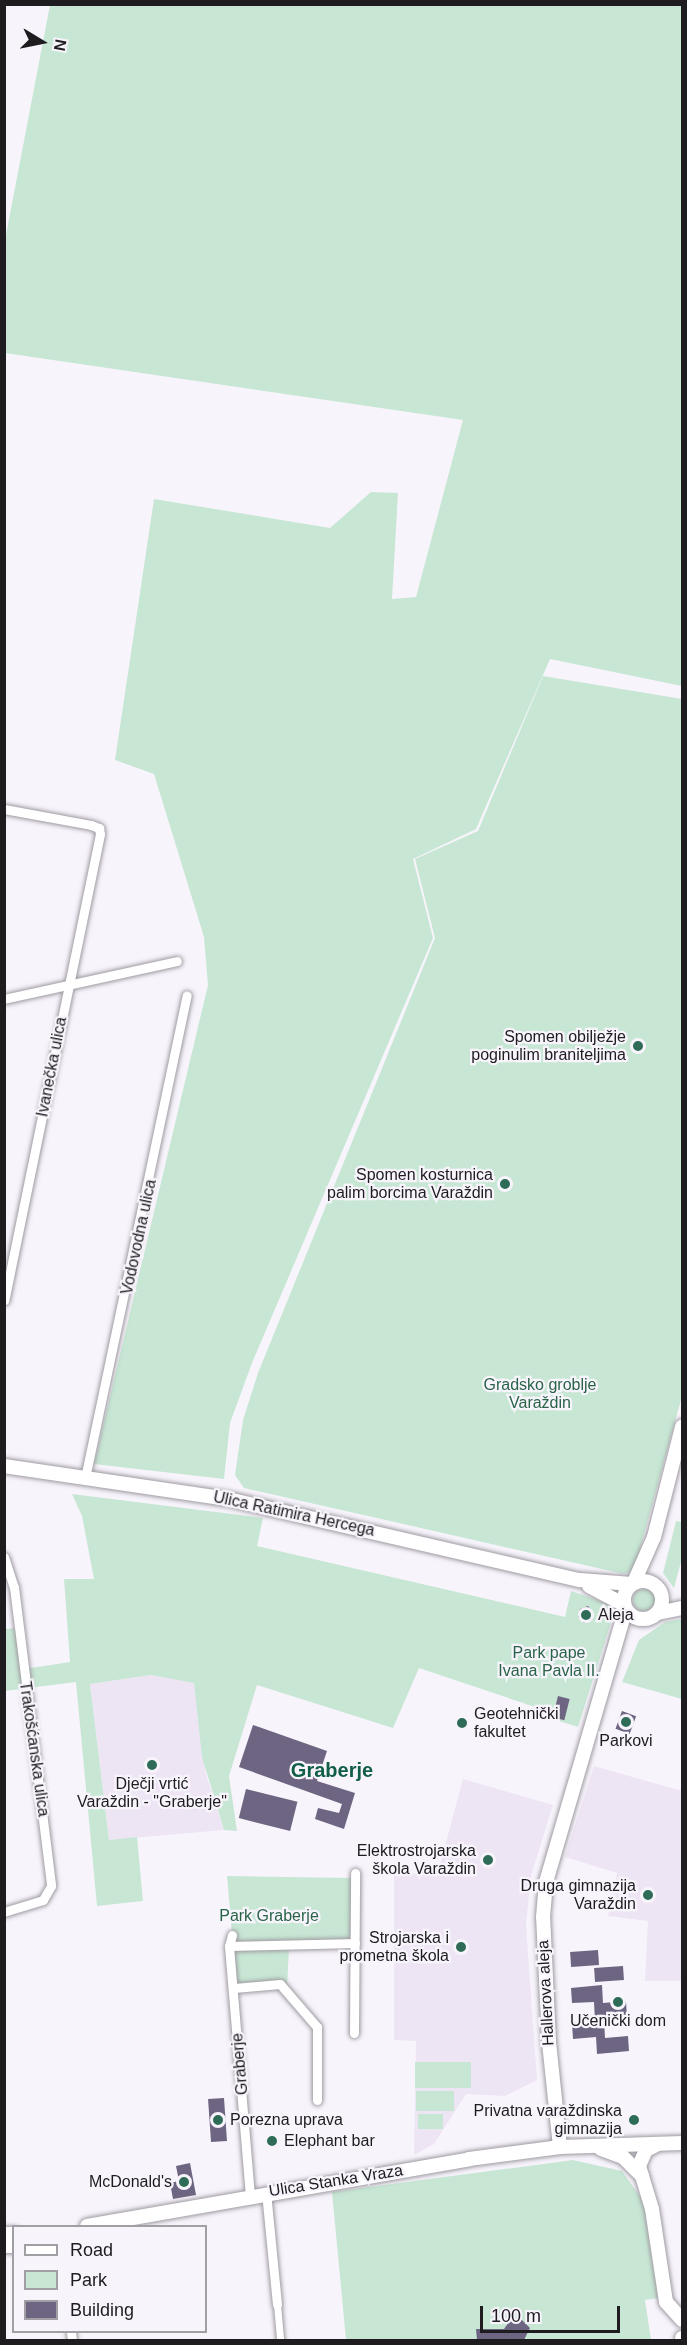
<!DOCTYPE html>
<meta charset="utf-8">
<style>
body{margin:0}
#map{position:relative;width:687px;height:2345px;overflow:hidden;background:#f8f4fc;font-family:Helvetica,sans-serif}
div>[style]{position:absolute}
.built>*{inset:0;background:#eee5f4}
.green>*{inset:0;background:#c7e7d4;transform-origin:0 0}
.round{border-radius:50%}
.building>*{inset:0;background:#6e6582;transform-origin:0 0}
.roads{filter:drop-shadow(0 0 2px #9f9ba2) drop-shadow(0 0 2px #9f9ba2)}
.pedestrian>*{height:7px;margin:-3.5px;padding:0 3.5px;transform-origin:3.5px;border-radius:3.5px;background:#fff}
.minor>*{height:9px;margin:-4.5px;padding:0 4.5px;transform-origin:4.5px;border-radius:4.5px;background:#fff}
.secondary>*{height:14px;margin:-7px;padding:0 7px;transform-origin:7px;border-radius:7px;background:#fff}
.secondary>.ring{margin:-7px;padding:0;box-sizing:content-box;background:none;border:14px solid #fff;border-radius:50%}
.dots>*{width:16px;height:16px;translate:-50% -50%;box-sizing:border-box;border:3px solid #f8f4fc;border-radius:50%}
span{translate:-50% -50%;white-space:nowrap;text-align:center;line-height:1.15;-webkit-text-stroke:4.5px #f8f4fc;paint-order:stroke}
.poi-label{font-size:16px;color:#1e1c1f}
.right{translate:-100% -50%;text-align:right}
.left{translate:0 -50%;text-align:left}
.street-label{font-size:16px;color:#1e1c1f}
.park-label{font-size:16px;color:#2a6448}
.quarter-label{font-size:20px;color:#115e48;font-weight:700}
.frame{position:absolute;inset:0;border:6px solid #1e1c1f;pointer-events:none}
.legend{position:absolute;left:12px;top:2225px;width:195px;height:108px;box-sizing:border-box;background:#f8f4fc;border:2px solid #a19ea4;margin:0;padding:8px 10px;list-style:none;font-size:18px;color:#1e1c1f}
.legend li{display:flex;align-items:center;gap:12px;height:30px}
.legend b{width:30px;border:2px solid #a19ea4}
.north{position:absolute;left:12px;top:12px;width:60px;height:60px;-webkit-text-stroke:4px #f8f4fc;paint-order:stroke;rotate:100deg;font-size:16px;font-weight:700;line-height:24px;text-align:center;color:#1e1c1f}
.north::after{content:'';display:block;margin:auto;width:21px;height:27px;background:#1e1c1f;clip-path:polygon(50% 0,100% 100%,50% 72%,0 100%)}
.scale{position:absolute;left:480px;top:2306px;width:140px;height:27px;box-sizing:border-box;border:3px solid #1e1c1f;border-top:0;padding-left:8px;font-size:18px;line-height:21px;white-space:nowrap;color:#1e1c1f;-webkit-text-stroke:4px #f8f4fc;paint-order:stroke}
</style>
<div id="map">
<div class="built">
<i style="clip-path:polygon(151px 1675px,194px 1682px,206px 1774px,224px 1830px,109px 1840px,90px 1684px)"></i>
<i style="clip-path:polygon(594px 1766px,682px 1791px,682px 1981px,645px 1981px,648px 1921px,608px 1916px,617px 1873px,565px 1857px)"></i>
<i style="clip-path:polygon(463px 1779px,553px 1805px,531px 1876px,526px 1925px,537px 2080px,505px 2096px,466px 2094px,434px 2144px,414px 2155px,416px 2041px,394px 2040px,394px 1875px,438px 1872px)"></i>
</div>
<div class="green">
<i style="clip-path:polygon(50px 5px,682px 5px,682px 686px,550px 659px,476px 829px,413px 859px,433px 938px,252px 1363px,230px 1423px,224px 1479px,94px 1464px,208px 985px,204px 937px,154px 774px,115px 760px,154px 499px,330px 528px,371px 492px,398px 493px,392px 599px,416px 597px,463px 420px,5px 353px,5px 240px)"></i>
<i style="clip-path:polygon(543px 676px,682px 699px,682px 1396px,634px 1571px,624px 1574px,244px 1488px,235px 1475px,243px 1420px,258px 1373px,435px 938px,415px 859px,478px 831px)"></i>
<i style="clip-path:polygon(72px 1494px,263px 1518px,257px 1546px,565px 1617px,571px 1591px,609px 1604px,613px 1616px,578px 1727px,540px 1715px,541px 1709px,419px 1668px,393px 1728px,257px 1685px,229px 1776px,237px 1831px,224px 1830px,202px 1757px,194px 1683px,151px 1675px,90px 1684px,109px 1840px,137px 1837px,143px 1901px,97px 1906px,76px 1682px,5px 1691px,4px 1629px,18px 1628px,24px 1669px,70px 1662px,64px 1579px,94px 1579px,82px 1516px)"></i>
<i style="clip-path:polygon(676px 1521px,682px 1522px,682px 1558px,674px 1588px,663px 1573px)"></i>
<i class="round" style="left:633px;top:1589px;width:22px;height:22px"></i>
<i style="clip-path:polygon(682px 1619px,682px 1699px,622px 1682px,639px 1640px,665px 1622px)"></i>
<i style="clip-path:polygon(227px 1876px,352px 1878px,352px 1946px,289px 1948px,287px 1988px,237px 1992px)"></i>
<i style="left:415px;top:2062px;width:56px;height:26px"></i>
<i style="left:416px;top:2091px;width:38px;height:20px"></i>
<i style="left:418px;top:2114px;width:25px;height:15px"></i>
<i style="clip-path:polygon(573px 2160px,622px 2171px,644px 2202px,658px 2298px,645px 2300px,651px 2340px,346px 2340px,332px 2192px)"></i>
</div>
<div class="building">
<i style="clip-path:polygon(588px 1606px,593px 1612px,592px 1620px,584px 1623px,578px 1617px,580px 1609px)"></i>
<i style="left:558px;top:1696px;width:12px;height:22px;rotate:14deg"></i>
<i style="left:622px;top:1711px;width:15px;height:19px;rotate:20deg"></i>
<i style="clip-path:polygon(253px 1725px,327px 1751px,317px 1781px,355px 1793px,344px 1829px,315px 1819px,318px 1808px,339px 1813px,342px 1804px,239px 1767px)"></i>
<i style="left:246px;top:1789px;width:53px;height:30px;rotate:14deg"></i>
<i style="left:598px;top:1950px;width:15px;height:28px;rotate:86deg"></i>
<i style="left:623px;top:1966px;width:14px;height:29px;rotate:86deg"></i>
<i style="clip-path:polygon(602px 1985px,603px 2003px,626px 2001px,627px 2018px,604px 2019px,605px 2038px,628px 2036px,629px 2051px,597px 2054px,596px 2037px,573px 2039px,572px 2023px,595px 2021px,594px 2002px,572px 2003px,571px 1988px)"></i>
<i style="left:224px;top:2098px;width:43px;height:16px;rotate:86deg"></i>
<i style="clip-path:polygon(190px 2163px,196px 2195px,173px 2199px,170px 2183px,179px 2181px,176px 2166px)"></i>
<i style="clip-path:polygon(520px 2318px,530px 2328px,524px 2340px,477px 2340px,476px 2329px,504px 2329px,511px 2319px)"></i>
</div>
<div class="roads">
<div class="pedestrian">
<i style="left:277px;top:2304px;width:36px;rotate:85deg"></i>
</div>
<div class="minor">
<i style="left:4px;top:809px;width:88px;rotate:10.4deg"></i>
<i style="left:91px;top:825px;width:9px;rotate:21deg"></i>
<i style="left:99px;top:828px;width:6px;rotate:81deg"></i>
<i style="left:100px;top:834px;width:476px;rotate:101.6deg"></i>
<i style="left:4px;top:999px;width:177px;rotate:-12.4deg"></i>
<i style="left:85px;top:1478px;width:493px;rotate:-78.1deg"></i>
<i style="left:4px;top:1557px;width:32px;rotate:72deg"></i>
<i style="left:14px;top:1587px;width:301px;rotate:82.9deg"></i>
<i style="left:51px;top:1886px;width:16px;rotate:120deg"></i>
<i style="left:43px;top:1900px;width:41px;rotate:162.9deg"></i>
<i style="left:232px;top:1935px;width:11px;rotate:105deg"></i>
<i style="left:229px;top:1946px;width:249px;rotate:85.2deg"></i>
<i style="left:229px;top:1946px;width:126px;rotate:-1.4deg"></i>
<i style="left:234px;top:1988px;width:46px;rotate:-5deg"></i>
<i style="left:280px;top:1984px;width:57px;rotate:49.3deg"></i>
<i style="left:317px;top:2027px;width:73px;rotate:90deg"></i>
<i style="left:354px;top:2033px;width:160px;rotate:-89.6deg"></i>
<i style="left:266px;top:2192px;width:113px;rotate:84.4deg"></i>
<i style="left:71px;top:2332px;width:8px;rotate:83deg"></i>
</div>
<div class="secondary">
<i style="left:4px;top:1466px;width:226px;rotate:8.4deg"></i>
<i style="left:228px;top:1499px;width:361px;rotate:13deg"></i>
<i style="left:580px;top:1580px;width:52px;rotate:4.4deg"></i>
<i class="ring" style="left:624px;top:1581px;width:24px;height:24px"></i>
<i style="left:634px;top:1582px;width:49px;rotate:-66deg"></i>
<i style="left:654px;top:1537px;width:114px;rotate:-75.7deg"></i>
<i style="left:589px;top:1586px;width:40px;rotate:28deg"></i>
<i style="left:658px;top:1613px;width:25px;rotate:-12deg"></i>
<i style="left:656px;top:2145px;width:11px;rotate:153deg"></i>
<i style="left:646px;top:2150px;width:17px;rotate:114deg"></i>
<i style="left:639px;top:2166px;width:45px;rotate:73.2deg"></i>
<i style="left:652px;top:2209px;width:94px;rotate:81.4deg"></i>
<i style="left:666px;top:2302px;width:24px;rotate:48deg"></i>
<i style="left:560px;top:2147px;width:106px;rotate:-96deg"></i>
<i style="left:549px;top:2042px;width:125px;rotate:-92.7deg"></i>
<i style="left:543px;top:1917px;width:35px;rotate:-85deg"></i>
<i style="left:546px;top:1882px;width:284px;rotate:-73.7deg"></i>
<i style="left:601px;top:2149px;width:23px;rotate:20deg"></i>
<i style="left:623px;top:2157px;width:27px;rotate:45deg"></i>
<i style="left:87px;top:2226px;width:388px;rotate:-9.9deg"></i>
<i style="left:469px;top:2159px;width:92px;rotate:-7.5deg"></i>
<i style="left:560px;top:2147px;width:122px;rotate:-1.9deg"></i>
<i style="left:4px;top:2234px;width:10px"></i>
<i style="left:4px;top:2246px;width:10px"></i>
<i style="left:682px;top:2340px;width:2px;rotate:-90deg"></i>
</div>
</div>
<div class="dots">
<i style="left:638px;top:1046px;background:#2f6c57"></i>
<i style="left:505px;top:1184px;background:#2f6c57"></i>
<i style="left:586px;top:1615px;background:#2f6c57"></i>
<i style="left:626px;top:1722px;background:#2f6c57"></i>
<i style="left:462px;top:1723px;background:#2f6c57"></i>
<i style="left:152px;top:1765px;background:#2f6c57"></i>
<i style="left:488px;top:1860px;background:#2f6c57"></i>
<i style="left:648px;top:1895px;background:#2f6c57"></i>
<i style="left:461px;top:1947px;background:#2f6c57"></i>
<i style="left:618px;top:2002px;background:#2f6c57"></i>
<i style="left:218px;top:2120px;background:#2f6c57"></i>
<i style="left:634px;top:2120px;background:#2f6c57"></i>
<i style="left:272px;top:2141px;background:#2f6c57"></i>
<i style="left:184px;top:2182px;background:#2f6c57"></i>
</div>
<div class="poi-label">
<span class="right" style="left:626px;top:1046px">Spomen obilježje<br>poginulim braniteljima</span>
<span class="right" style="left:493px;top:1184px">Spomen kosturnica<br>palim borcima Varaždin</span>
<span class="left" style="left:598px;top:1615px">Aleja</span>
<span class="left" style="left:474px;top:1723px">Geotehnički<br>fakultet</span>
<span style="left:626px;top:1741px">Parkovi</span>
<span style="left:152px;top:1793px">Dječji vrtić<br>Varaždin - "Graberje"</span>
<span class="right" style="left:476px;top:1860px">Elektrostrojarska<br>škola Varaždin</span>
<span class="right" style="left:636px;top:1895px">Druga gimnazija<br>Varaždin</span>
<span class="right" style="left:449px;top:1947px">Strojarska i<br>prometna škola</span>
<span style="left:618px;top:2021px">Učenički dom</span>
<span class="right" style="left:622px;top:2120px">Privatna varaždinska<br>gimnazija</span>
<span class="left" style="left:230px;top:2120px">Porezna uprava</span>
<span class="left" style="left:284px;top:2141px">Elephant bar</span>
<span class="right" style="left:172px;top:2182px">McDonald's</span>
</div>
<div class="street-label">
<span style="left:52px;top:1067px;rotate:-79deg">Ivanečka ulica</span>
<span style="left:139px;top:1237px;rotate:-78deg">Vodovodna ulica</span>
<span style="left:294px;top:1514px;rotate:12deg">Ulica Ratimira Hercega</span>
<span style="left:34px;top:1749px;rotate:82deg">Trakošćanska ulica</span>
<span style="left:546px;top:1993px;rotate:-93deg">Hallerova aleja</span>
<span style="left:240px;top:2064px;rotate:-95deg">Graberje</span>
<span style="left:336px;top:2181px;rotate:-9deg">Ulica Stanka Vraza</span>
</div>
<div class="park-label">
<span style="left:540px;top:1394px">Gradsko groblje<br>Varaždin</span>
<span style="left:549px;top:1662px">Park pape<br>Ivana Pavla II.</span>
<span style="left:269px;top:1916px">Park Graberje</span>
</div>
<div class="quarter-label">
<span style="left:332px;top:1770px">Graberje</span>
</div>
<div class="frame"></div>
<ul class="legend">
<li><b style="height:8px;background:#fff"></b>Road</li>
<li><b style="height:16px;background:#c7e7d4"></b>Park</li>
<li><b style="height:16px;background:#6e6582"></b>Building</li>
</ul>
<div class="north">N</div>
<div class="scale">100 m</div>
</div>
